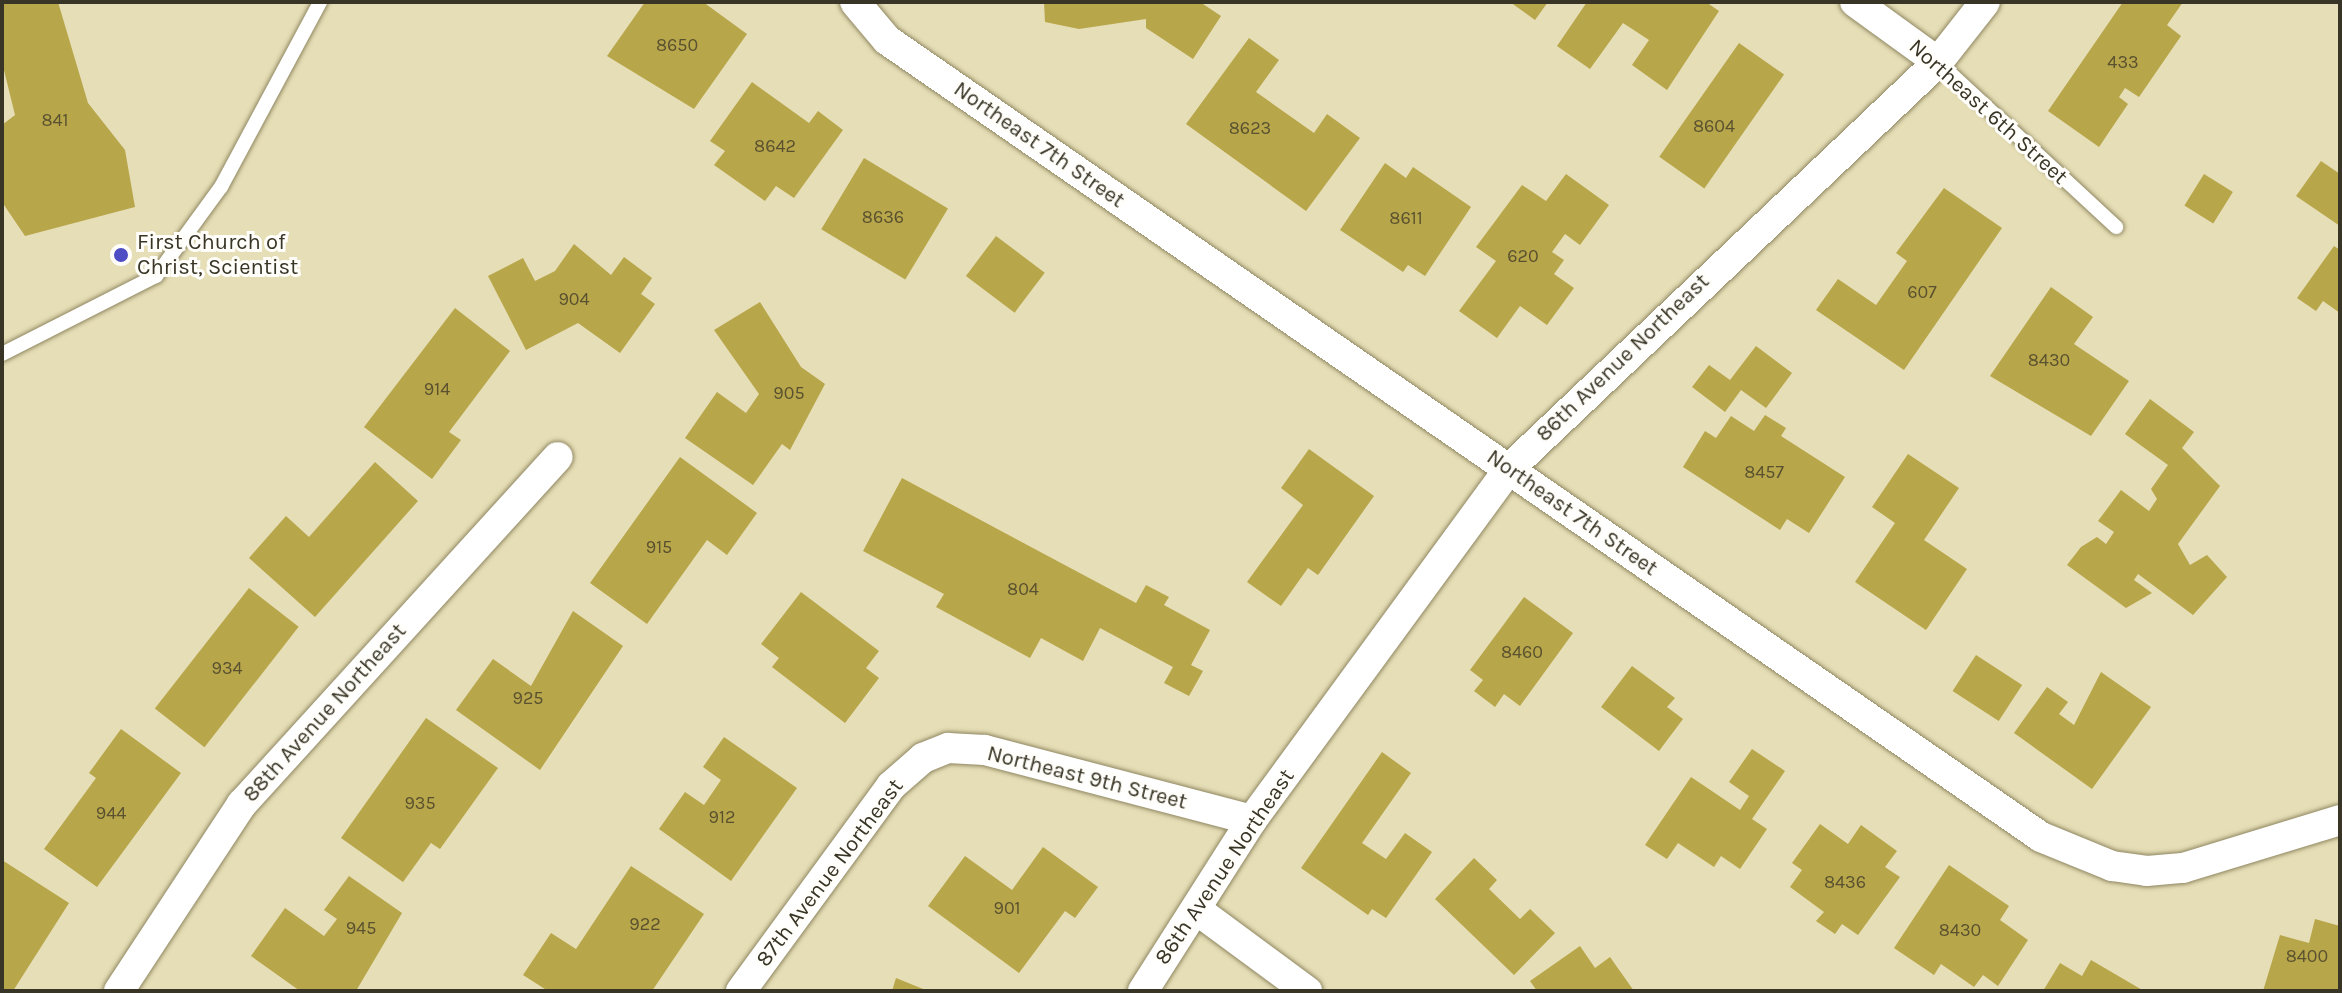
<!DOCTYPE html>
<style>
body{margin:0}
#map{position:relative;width:2342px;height:993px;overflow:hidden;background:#e6deb6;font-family:Karla,sans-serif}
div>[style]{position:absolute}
.building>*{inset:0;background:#b8a64a;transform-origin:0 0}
.roads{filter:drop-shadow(0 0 2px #8f8762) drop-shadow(0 0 2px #8f8762)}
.service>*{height:14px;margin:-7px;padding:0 7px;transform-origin:7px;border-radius:7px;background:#fff}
.minor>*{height:30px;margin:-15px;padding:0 15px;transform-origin:15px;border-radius:15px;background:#fff}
.dots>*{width:22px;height:22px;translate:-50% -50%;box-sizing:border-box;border:4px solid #fffefa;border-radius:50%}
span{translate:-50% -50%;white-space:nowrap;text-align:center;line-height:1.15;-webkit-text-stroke:6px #fffefa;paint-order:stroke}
.number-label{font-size:18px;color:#59512f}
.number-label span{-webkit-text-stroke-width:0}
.street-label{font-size:22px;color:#393526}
.poi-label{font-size:22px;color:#393526}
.left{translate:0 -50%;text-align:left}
.frame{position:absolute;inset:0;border:4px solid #393526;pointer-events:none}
</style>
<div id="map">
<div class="building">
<i style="clip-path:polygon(2px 2px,58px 2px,88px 103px,125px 150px,135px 207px,25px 236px,2px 202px,2px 125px,15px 115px,2px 62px)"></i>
<i style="clip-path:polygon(645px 2px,703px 2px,747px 34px,694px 109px,607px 56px)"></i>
<i style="clip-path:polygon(1044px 2px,1200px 2px,1221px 16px,1193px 59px,1146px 28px,1146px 19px,1079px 29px,1045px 22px)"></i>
<i style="clip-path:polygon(1510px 2px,1548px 2px,1535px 20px)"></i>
<i style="clip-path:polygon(1587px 2px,1706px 2px,1719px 11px,1667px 90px,1632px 65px,1649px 40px,1623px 23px,1590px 69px,1557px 46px)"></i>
<i style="clip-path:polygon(2123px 2px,2183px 2px,2167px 25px,2181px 36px,2139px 97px,2125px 88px,2119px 97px,2128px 104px,2099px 147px,2048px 111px)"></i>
<i style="clip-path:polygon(1249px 38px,1279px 60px,1256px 92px,1314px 133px,1327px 114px,1360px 138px,1306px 211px,1186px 124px)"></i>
<i style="left:1739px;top:43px;width:55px;height:139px;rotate:35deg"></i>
<i style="clip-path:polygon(752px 82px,809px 123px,818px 111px,843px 130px,794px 198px,776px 186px,765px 201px,714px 165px,725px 151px,710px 141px)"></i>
<i style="left:864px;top:158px;width:98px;height:83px;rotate:31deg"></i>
<i style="clip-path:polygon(2321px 161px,2340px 174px,2340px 226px,2296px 196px)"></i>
<i style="clip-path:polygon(1385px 163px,1406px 178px,1413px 167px,1471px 207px,1425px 276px,1408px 265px,1403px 272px,1340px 230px)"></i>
<i style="clip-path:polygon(1566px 174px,1609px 205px,1580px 245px,1565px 234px,1552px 252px,1564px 260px,1554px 274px,1574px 288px,1547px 325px,1520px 306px,1497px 338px,1459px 311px,1496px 261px,1476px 247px,1522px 185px,1546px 201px)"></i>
<i style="left:2204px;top:174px;width:34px;height:37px;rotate:32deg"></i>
<i style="clip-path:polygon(1944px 188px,2002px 228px,1904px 370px,1816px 310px,1838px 279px,1876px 305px,1907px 261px,1896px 253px)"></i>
<i style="left:996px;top:236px;width:61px;height:50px;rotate:37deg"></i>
<i style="clip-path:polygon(574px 244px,611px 275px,624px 257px,652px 278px,641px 294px,655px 304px,620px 353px,578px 323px,526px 350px,488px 276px,523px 258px,535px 281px,555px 271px)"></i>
<i style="clip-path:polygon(2334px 246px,2340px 250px,2340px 313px,2323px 301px,2316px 311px,2297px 298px)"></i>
<i style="clip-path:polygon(2051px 287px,2093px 317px,2074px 344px,2129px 381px,2091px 436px,1990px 376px)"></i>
<i style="clip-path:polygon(760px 302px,801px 367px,825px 384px,790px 450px,782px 444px,753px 485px,685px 438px,717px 392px,746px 413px,759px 394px,714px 330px)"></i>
<i style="clip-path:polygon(455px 308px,510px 351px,449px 432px,461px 440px,432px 479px,364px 427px)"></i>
<i style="clip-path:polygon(1756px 346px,1792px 373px,1766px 408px,1741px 390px,1725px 412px,1692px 387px,1709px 365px,1730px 380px)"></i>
<i style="clip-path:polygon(2150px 399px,2194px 432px,2182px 448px,2220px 486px,2178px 544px,2190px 565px,2207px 555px,2227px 577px,2193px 615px,2138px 574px,2134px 580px,2152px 593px,2126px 608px,2067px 565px,2081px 547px,2097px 537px,2106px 544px,2114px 532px,2098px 521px,2121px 490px,2149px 511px,2157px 499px,2151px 489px,2168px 465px,2125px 434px)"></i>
<i style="clip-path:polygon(1765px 415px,1786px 428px,1781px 436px,1845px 477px,1809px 533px,1787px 519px,1780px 530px,1683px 467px,1705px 431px,1716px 438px,1731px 416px,1754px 431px)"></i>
<i style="clip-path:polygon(1309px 449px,1374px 496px,1318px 575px,1308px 568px,1281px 606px,1247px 582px,1303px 505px,1281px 488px)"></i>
<i style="clip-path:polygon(1908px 454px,1959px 488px,1924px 540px,1967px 569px,1926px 630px,1855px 582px,1895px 523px,1872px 507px)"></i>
<i style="clip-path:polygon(680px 457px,757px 513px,727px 555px,707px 540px,647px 624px,590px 583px)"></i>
<i style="clip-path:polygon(375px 462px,418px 501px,315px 617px,249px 558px,286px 516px,309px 537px)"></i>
<i style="clip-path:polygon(902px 478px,1136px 603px,1146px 585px,1169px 597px,1164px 605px,1210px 630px,1191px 665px,1203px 671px,1189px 696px,1164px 683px,1173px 667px,1100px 628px,1083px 661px,1041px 638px,1030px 658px,936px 607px,944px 594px,863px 551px)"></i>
<i style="left:249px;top:588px;width:63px;height:153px;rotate:38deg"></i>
<i style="clip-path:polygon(801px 592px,879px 651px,866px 668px,879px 678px,845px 723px,772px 667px,779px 658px,761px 644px)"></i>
<i style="clip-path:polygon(1524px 597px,1573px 633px,1520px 706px,1504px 694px,1495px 707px,1474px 691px,1483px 680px,1470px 670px)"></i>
<i style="clip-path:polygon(573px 611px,623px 646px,540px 770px,456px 710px,493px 659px,531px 686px)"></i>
<i style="left:1976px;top:655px;width:55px;height:43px;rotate:33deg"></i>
<i style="clip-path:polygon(1632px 666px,1675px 698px,1667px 707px,1683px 719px,1659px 751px,1601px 707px)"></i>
<i style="clip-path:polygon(2101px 672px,2151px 707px,2092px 789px,2014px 733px,2047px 687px,2068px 702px,2059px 714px,2074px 725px)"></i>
<i style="clip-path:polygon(426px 718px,498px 768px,440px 849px,431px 843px,403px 882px,341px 838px)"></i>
<i style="clip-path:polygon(121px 729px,181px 773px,97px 887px,44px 849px,96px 778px,89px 773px)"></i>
<i style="clip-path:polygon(724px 737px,797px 788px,731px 881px,659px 829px,685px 792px,704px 805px,721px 780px,703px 767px)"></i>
<i style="clip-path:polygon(1752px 749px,1785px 771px,1752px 819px,1767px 829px,1740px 869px,1721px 856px,1714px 867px,1678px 843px,1667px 859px,1645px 845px,1691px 777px,1740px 810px,1749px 796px,1729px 782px)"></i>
<i style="clip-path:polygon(1382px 752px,1411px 773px,1362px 843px,1386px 859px,1405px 833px,1432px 852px,1386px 918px,1372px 909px,1368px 915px,1301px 868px)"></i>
<i style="clip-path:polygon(1820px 824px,1848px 844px,1861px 825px,1897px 851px,1885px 867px,1900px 877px,1858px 935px,1842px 924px,1835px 934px,1816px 921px,1824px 912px,1790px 887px,1802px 870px,1792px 863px)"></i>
<i style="clip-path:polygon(1043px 847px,1098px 887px,1075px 918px,1065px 911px,1019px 973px,928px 906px,965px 856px,1012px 890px)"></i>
<i style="clip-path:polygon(1474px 858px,1497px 880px,1489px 889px,1520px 919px,1530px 909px,1555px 933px,1514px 975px,1435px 899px)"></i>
<i style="clip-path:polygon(2px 860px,69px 903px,13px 991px,2px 991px)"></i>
<i style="clip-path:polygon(1949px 865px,2009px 906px,2000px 920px,2028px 940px,1998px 986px,1983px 975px,1974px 987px,1941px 964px,1934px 975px,1894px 948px)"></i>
<i style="clip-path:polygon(631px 866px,704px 914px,652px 991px,548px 991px,523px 975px,551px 933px,576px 949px)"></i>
<i style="clip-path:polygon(349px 876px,402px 913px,356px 991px,300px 991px,251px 956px,285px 908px,324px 936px,337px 919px,324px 910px)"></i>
<i style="clip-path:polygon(2315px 919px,2340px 926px,2340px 991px,2263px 991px,2280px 935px,2309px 943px)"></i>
<i style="clip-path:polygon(1580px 946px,1595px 968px,1610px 957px,1634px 991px,1537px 991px,1530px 981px)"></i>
<i style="clip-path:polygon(2091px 960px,2144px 991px,2043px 991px,2060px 963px,2082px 976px)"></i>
<i style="clip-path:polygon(896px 978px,928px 991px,892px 991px)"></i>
</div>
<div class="roads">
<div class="service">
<i style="left:1938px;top:62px;width:243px;rotate:42.8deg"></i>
<i style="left:2px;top:354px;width:173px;rotate:-26.9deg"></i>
<i style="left:156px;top:276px;width:110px;rotate:-53.9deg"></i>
<i style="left:221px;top:187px;width:210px;rotate:-61.8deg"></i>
</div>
<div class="minor">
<i style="left:855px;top:2px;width:50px;rotate:49.9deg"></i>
<i style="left:887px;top:40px;width:1402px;rotate:34.63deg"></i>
<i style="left:2041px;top:837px;width:77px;rotate:22.2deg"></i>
<i style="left:2112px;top:866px;width:35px;rotate:8deg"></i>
<i style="left:2147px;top:871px;width:36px;rotate:-5deg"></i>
<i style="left:2183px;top:868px;width:164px;rotate:-17deg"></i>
<i style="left:1855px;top:2px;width:102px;rotate:35.9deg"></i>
<i style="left:1197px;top:910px;width:137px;rotate:36.4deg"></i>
<i style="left:119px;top:991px;width:224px;rotate:-56.7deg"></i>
<i style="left:242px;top:804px;width:469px;rotate:-47.7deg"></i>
<i style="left:741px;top:991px;width:254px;rotate:-53.8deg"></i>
<i style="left:891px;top:786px;width:43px;rotate:-41.2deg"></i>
<i style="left:923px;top:758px;width:27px;rotate:-22deg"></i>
<i style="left:948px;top:748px;width:37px;rotate:3deg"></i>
<i style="left:985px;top:750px;width:276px;rotate:14.7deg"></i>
<i style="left:1143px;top:991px;width:203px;rotate:-57.5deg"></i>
<i style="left:1252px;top:820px;width:435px;rotate:-53.8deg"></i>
<i style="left:1509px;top:469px;width:591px;rotate:-43.49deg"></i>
<i style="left:1938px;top:62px;width:76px;rotate:-51.9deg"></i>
</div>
</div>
<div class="dots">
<i style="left:121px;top:255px;background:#4e4dc3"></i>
</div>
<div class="number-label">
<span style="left:677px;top:45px">8650</span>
<span style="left:2123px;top:62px">433</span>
<span style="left:55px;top:120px">841</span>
<span style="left:1714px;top:126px">8604</span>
<span style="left:1250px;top:128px">8623</span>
<span style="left:775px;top:146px">8642</span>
<span style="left:883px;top:217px">8636</span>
<span style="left:1406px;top:218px">8611</span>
<span style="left:1523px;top:256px">620</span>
<span style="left:1922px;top:292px">607</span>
<span style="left:574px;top:299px">904</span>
<span style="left:2049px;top:360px">8430</span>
<span style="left:437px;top:389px">914</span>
<span style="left:789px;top:393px">905</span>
<span style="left:1764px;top:472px">8457</span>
<span style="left:659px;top:547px">915</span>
<span style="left:1023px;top:589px">804</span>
<span style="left:1522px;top:652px">8460</span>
<span style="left:227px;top:668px">934</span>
<span style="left:528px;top:698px">925</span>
<span style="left:420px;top:803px">935</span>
<span style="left:111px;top:813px">944</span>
<span style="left:722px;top:817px">912</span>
<span style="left:1845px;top:882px">8436</span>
<span style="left:1007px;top:908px">901</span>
<span style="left:645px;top:924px">922</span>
<span style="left:361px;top:928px">945</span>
<span style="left:1960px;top:930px">8430</span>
<span style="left:2307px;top:956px">8400</span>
</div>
<div class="street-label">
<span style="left:1988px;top:112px;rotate:42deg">Northeast 6th Street</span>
<span style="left:1039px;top:145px;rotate:35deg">Northeast 7th Street</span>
<span style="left:1623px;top:358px;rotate:-44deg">86th Avenue Northeast</span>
<span style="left:1572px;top:513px;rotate:35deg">Northeast 7th Street</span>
<span style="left:325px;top:713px;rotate:-48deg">88th Avenue Northeast</span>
<span style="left:1087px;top:778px;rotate:14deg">Northeast 9th Street</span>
<span style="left:1225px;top:867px;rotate:-56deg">86th Avenue Northeast</span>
<span style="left:830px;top:873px;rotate:-53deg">87th Avenue Northeast</span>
</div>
<div class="poi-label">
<span class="left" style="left:137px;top:255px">First Church of<br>Christ, Scientist</span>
</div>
<div class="frame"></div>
</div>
